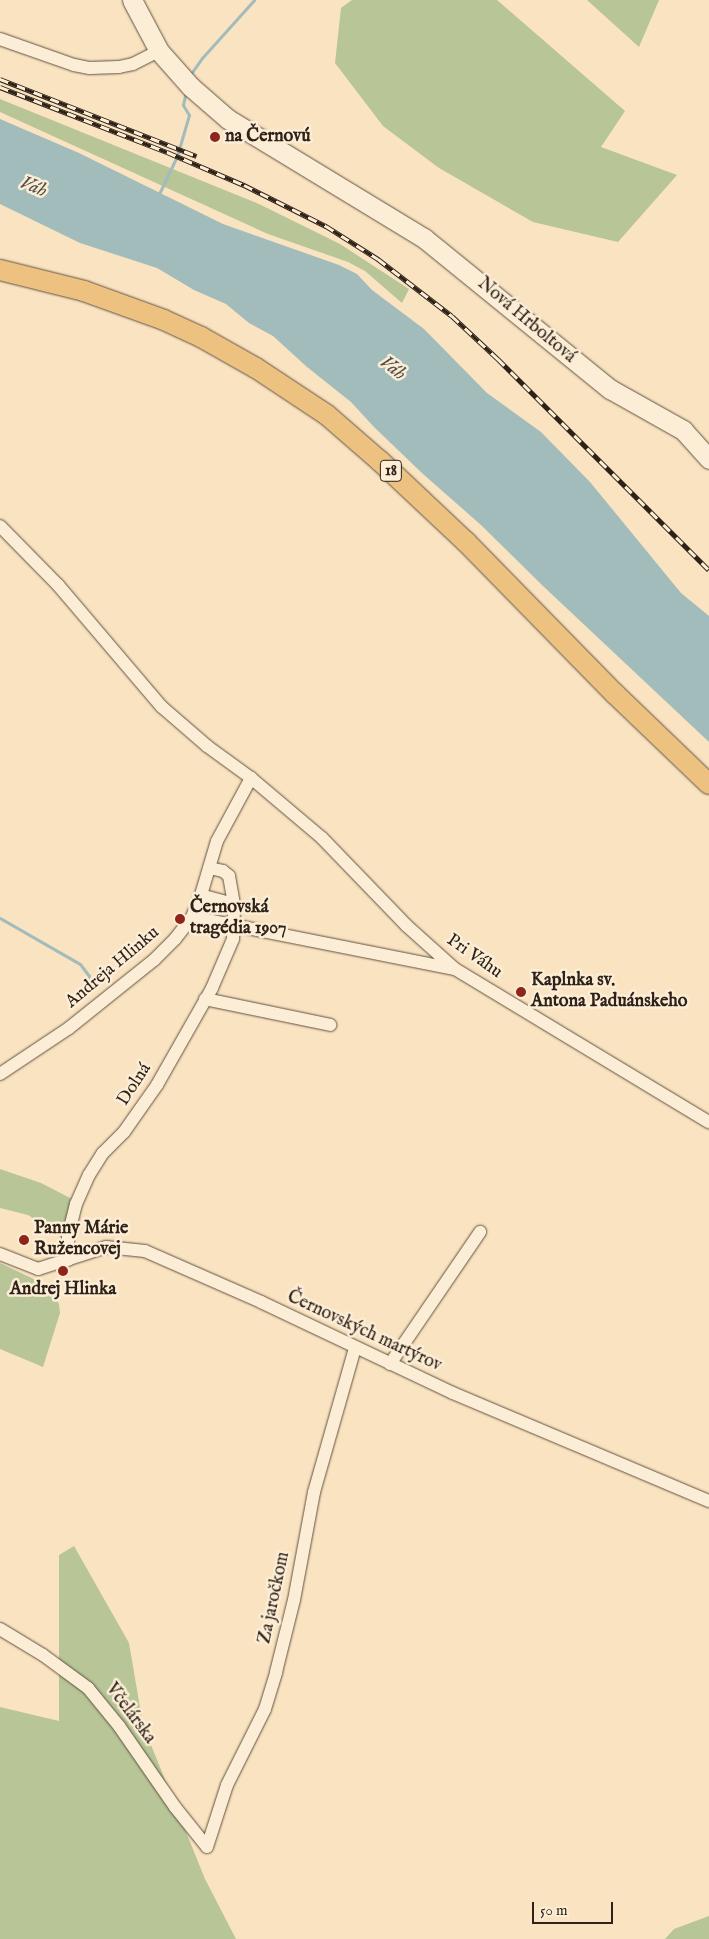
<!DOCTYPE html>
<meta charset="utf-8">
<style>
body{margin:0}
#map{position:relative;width:709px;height:1939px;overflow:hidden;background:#fae3c0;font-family:"IM FELL English",serif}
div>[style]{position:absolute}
.green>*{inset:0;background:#b7c597}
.water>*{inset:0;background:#a1bcbb}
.stream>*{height:3px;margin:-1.5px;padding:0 1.5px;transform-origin:1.5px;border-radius:1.5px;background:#a1bcbb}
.roads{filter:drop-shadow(0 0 1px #605242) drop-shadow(0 0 1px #605242)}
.street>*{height:12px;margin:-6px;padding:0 6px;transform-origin:6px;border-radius:6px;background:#fcedd6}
.secondary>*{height:19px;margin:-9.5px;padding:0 9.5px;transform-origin:9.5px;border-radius:9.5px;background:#fcedd6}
.primary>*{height:20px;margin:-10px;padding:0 10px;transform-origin:10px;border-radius:10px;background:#edc280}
.rail>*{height:5px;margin-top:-2.5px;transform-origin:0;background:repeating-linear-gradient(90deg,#fcedd6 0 9px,#2d2118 0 18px);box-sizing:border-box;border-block:1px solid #2d2118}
.dots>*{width:14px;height:14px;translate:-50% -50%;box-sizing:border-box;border:2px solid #fcedd6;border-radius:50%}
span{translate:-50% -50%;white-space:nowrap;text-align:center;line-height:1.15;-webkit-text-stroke:5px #fcedd6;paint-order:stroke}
.shield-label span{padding:1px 4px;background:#fcedd6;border:1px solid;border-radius:4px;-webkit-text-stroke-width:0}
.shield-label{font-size:16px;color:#2d2118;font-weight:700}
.poi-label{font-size:18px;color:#2d2118;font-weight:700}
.left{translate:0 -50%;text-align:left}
.street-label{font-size:18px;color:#2d2118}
.water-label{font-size:19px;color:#505049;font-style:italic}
.scale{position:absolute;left:532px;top:1902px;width:81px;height:22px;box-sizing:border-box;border:2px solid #2d2118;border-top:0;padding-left:6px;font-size:15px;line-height:18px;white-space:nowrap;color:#2d2118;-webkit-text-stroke:4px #fcedd6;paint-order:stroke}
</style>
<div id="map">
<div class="green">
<i style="clip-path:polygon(352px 0,497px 0,625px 111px,601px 147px,677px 175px,618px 242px,533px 222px,439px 168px,383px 126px,335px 63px,341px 8px)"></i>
<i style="clip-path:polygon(587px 0,659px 0,639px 47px)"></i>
<i style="clip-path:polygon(0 99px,259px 204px,340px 244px,409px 289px,402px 303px,365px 271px,348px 262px,268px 234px,0 112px)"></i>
<i style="clip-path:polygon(0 1169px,41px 1183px,72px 1199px,63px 1238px,28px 1215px,0 1208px)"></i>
<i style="clip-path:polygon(0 1263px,40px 1282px,53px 1292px,59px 1304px,60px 1313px,43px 1367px,0 1349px)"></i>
<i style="clip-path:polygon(74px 1546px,129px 1643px,143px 1725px,205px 1879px,236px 1939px,0 1939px,0 1707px,59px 1721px,59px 1555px)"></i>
<i style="clip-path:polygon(709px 1916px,709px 1939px,665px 1939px,674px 1929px)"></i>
</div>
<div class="water">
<i style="clip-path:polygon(0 119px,79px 153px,223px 224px,339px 265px,357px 274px,372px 290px,424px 329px,487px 393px,541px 432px,590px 482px,681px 593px,709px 616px,709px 742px,543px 586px,481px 525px,423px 474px,374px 427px,351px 402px,307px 367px,273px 336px,249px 323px,226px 304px,194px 290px,157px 268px,80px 243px,0 204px)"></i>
</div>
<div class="stream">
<i style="left:190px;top:75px;width:21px;rotate:-55deg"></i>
<i style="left:202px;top:58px;width:78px;rotate:-48.1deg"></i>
<i style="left:158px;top:196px;width:44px;rotate:-64.6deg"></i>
<i style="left:177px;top:156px;width:43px;rotate:-73.7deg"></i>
<i style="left:189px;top:115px;width:12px;rotate:-121deg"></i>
<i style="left:183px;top:105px;width:14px;rotate:-78deg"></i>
<i style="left:0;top:918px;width:92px;rotate:29.9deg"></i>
<i style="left:80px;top:964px;width:15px;rotate:53deg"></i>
<i style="left:89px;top:976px;width:5px;rotate:112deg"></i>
</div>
<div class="roads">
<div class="street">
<i style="left:0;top:39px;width:78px;rotate:19.4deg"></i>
<i style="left:74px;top:65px;width:16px;rotate:11deg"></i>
<i style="left:90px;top:68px;width:29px;rotate:-2deg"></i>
<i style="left:119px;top:67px;width:14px;rotate:-12deg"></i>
<i style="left:133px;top:64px;width:29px;rotate:-27deg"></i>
<i style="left:0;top:526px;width:83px;rotate:45.5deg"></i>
<i style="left:58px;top:585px;width:160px;rotate:49.6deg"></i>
<i style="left:162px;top:707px;width:60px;rotate:40.9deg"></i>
<i style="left:207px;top:746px;width:54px;rotate:36deg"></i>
<i style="left:251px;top:778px;width:93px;rotate:40.2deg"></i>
<i style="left:322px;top:838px;width:122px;rotate:46deg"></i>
<i style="left:407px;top:926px;width:64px;rotate:41.9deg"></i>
<i style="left:455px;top:969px;width:297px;rotate:31.1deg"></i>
<i style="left:209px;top:868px;width:14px;rotate:12deg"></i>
<i style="left:223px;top:871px;width:8px;rotate:40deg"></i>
<i style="left:229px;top:876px;width:28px;rotate:80deg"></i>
<i style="left:192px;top:917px;width:268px;rotate:11.2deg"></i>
<i style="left:205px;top:999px;width:128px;rotate:11.7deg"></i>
<i style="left:0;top:1074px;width:83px;rotate:-33.7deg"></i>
<i style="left:69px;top:1028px;width:109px;rotate:-38.7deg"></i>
<i style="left:154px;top:960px;width:30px;rotate:-45deg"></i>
<i style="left:175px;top:939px;width:28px;rotate:-52deg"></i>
<i style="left:192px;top:917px;width:24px;rotate:-68deg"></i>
<i style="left:201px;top:895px;width:56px;rotate:-73.5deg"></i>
<i style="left:217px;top:841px;width:72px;rotate:-61.6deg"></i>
<i style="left:0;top:1254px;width:41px;rotate:21.5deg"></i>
<i style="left:38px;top:1269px;width:71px;rotate:-17.9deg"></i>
<i style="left:106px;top:1247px;width:39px;rotate:6deg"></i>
<i style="left:145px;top:1251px;width:127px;rotate:23.7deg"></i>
<i style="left:261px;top:1302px;width:212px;rotate:25.4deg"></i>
<i style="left:453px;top:1393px;width:278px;rotate:22.9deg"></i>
<i style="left:68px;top:1260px;width:24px;rotate:-90deg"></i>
<i style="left:68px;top:1236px;width:33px;rotate:-76deg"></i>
<i style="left:76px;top:1204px;width:32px;rotate:-66deg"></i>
<i style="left:89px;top:1175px;width:26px;rotate:-58deg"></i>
<i style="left:103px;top:1153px;width:30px;rotate:-45deg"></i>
<i style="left:124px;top:1132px;width:57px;rotate:-54.9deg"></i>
<i style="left:157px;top:1085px;width:112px;rotate:-60.4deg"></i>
<i style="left:212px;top:988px;width:53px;rotate:-66.8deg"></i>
<i style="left:233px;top:939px;width:35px;rotate:-88deg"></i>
<i style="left:234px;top:904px;width:34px;rotate:-165deg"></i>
<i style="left:390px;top:1364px;width:160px;rotate:-55.7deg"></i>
<i style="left:0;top:1629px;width:50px;rotate:31.2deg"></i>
<i style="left:43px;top:1655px;width:56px;rotate:36.3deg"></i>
<i style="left:88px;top:1688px;width:49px;rotate:50.8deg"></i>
<i style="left:119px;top:1726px;width:98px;rotate:55.3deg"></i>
<i style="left:175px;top:1807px;width:51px;rotate:51.3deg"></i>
<i style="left:207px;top:1847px;width:65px;rotate:-72.1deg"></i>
<i style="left:227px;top:1785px;width:85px;rotate:-63.4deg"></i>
<i style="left:265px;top:1709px;width:39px;rotate:-73deg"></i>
<i style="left:276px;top:1672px;width:74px;rotate:-76deg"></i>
<i style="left:294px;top:1600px;width:110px;rotate:-79.5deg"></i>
<i style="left:314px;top:1492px;width:150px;rotate:-74.1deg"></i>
</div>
<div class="secondary">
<i style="left:132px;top:0;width:58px;rotate:62.1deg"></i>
<i style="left:159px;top:51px;width:48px;rotate:48.4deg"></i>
<i style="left:191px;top:87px;width:49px;rotate:40.9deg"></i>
<i style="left:228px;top:119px;width:229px;rotate:31.3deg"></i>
<i style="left:424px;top:238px;width:240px;rotate:39.1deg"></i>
<i style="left:610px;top:389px;width:84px;rotate:29.3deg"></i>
<i style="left:683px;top:430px;width:39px;rotate:48deg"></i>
</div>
<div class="primary">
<i style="left:0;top:270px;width:87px;rotate:14deg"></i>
<i style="left:84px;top:291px;width:85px;rotate:19.9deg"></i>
<i style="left:164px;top:320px;width:41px;rotate:24.7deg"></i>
<i style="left:201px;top:337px;width:63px;rotate:29.4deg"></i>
<i style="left:256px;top:368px;width:85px;rotate:33.5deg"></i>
<i style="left:327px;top:415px;width:70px;rotate:41deg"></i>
<i style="left:380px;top:461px;width:118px;rotate:43.3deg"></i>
<i style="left:466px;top:542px;width:213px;rotate:45.6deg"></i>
<i style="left:615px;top:694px;width:130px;rotate:43.8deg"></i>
</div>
</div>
<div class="rail">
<i style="left:0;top:79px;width:211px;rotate:21.4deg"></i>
<i style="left:0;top:87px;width:179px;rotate:21.3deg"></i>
<i style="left:167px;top:152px;width:84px;rotate:23.2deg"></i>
<i style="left:244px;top:185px;width:92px;rotate:26.6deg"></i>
<i style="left:326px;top:226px;width:62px;rotate:32.4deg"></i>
<i style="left:378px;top:259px;width:93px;rotate:37.6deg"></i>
<i style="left:452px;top:316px;width:63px;rotate:43.1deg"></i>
<i style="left:498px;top:359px;width:298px;rotate:45deg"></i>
</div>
<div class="dots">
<i style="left:215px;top:137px;background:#8f2418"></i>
<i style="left:180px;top:919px;background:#8f2418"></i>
<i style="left:521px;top:992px;background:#8f2418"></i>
<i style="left:24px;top:1240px;background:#8f2418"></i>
<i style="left:63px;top:1271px;background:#8f2418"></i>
</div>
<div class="shield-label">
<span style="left:391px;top:471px">18</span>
</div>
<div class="poi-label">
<span class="left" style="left:225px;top:137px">na Černovú</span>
<span class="left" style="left:190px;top:919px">Černovská<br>tragédia 1907</span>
<span class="left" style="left:531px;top:992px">Kaplnka sv.<br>Antona Paduánskeho</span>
<span class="left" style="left:34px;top:1240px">Panny Márie<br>Ružencovej</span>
<span style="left:63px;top:1290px">Andrej Hlinka</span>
</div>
<div class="street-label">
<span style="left:526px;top:321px;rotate:40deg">Nová Hrboltová</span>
<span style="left:474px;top:957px;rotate:35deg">Pri Váhu</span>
<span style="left:113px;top:968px;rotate:-40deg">Andreja Hlinku</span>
<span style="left:135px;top:1085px;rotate:-57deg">Dolná</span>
<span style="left:364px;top:1332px;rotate:25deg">Černovských martýrov</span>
<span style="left:275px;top:1598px;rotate:-78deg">Za jaročkom</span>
<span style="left:130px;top:1714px;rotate:53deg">Včelárska</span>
</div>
<div class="water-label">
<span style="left:33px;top:188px;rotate:22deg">Váh</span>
<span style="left:392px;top:369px;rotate:38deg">Váh</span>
</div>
<div class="scale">50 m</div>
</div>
